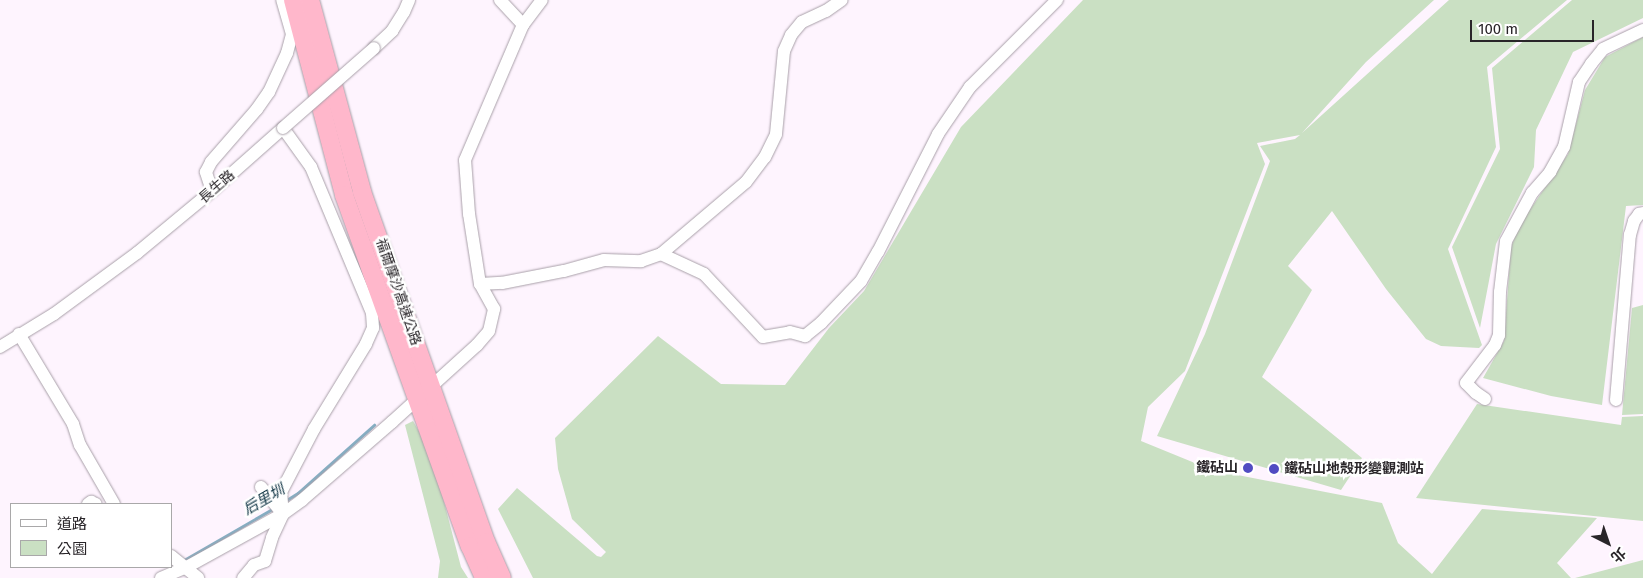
<!DOCTYPE html>
<meta charset="utf-8">
<style>
body{margin:0}
#map{position:relative;width:1643px;height:578px;overflow:hidden;background:#fef4fe;font-family:"Fira Sans","Noto Sans TC",sans-serif}
div>[style]{position:absolute}
.green>*{inset:0;background:#cae0c3}
.stream>*{height:2.5px;margin:-1.25px;padding:0 1.25px;transform-origin:1.25px;border-radius:1.25px;background:#85aec3}
.roads{filter:drop-shadow(0 0 1px #a9a0a9) drop-shadow(0 0 1px #a9a0a9)}
.minor>*{height:12px;margin:-6px;padding:0 6px;transform-origin:6px;border-radius:6px;background:#fff}
.highway>*{height:18px;margin:-9px;padding:0 9px;transform-origin:9px;border-radius:9px;background:#ffb7cb}
.bridges{filter:drop-shadow(0 0 1px #a9a0a9) drop-shadow(0 0 1px #a9a0a9)}
.minor-bridge>*{height:12px;margin:-6px;padding:0 6px;transform-origin:6px;border-radius:6px;background:#fff}
.dots>*{width:14px;height:14px;translate:-50% -50%;box-sizing:border-box;border:2px solid #fff;border-radius:50%}
span{translate:-50% -50%;white-space:nowrap;text-align:center;line-height:1.15;-webkit-text-stroke:5px #fff;paint-order:stroke}
.street-label{font-size:14px;color:#292529}
.poi-label{font-size:14px;color:#292529;font-weight:700}
.right{translate:-100% -50%;text-align:right}
.left{translate:0 -50%;text-align:left}
.water-label{font-size:15px;color:#0e3343;font-style:italic}
.legend{position:absolute;left:10px;top:503px;width:162px;height:65px;box-sizing:border-box;background:#fff;border:1px solid #a9a8a9;margin:0;padding:6px 9px;list-style:none;font-size:15px;color:#292529}
.legend li{display:flex;align-items:center;gap:10px;height:25px}
.legend b{width:25px;border:1px solid #a9a8a9}
.north{position:absolute;left:1583px;top:518px;width:50px;height:50px;-webkit-text-stroke:4px #fff;paint-order:stroke;rotate:139deg;font-size:14px;font-weight:700;line-height:20px;text-align:center;color:#292529}
.north::after{content:'';display:block;margin:auto;width:18px;height:22px;background:#292529;clip-path:polygon(50% 0,100% 100%,50% 72%,0 100%)}
.scale{position:absolute;left:1470px;top:20px;width:124px;height:22px;box-sizing:border-box;border:2px solid #292529;border-top:0;padding-left:6px;font-size:15px;line-height:18px;white-space:nowrap;color:#292529;-webkit-text-stroke:4px #fff;paint-order:stroke}
</style>
<div id="map">
<div class="green">
<i style="clip-path:polygon(1083px 0,1434px 0,1366px 62px,1302px 133px,1449px 0,1567px 0,1487px 67px,1496px 147px,1448px 249px,1482px 345px,1479px 348px,1441px 346px,1426px 339px,1386px 289px,1332px 211px,1288px 266px,1312px 290px,1262px 377px,1362px 458px,1341px 490px,1157px 436px,1205px 334px,1270px 161px,1260px 146px,1295px 139px,1300px 135px,1257px 143px,1265px 164px,1185px 371px,1148px 407px,1141px 441px,1212px 470px,1382px 503px,1398px 543px,1432px 574px,1482px 509px,1597px 518px,1557px 563px,1571px 578px,533px 578px,498px 509px,517px 488px,597px 556px,601px 557px,606px 552px,572px 519px,558px 469px,555px 438px,658px 336px,721px 384px,785px 385px,829px 328px,864px 291px,961px 127px)"></i>
<i style="clip-path:polygon(1572px 0,1643px 0,1643px 18px,1573px 52px,1536px 130px,1534px 167px,1496px 244px,1480px 328px,1452px 247px,1500px 149px,1492px 68px)"></i>
<i style="clip-path:polygon(1643px 37px,1643px 205px,1626px 206px,1602px 405px,1551px 396px,1483px 378px,1504px 341px,1511px 247px,1520px 224px,1568px 154px,1585px 90px,1605px 57px)"></i>
<i style="clip-path:polygon(1643px 305px,1643px 414px,1622px 415px,1632px 308px)"></i>
<i style="clip-path:polygon(1477px 404px,1621px 425px,1622px 417px,1643px 416px,1643px 521px,1416px 498px)"></i>
<i style="clip-path:polygon(413px 421px,431px 452px,461px 567px,468px 578px,438px 578px,440px 561px,405px 425px)"></i>
<i style="clip-path:polygon(1643px 560px,1643px 578px,1575px 578px)"></i>
</div>
<div class="stream">
<i style="left:285px;top:501px;width:15px;rotate:-32deg"></i>
<i style="left:298px;top:493px;width:102px;rotate:-41.8deg"></i>
<i style="left:184px;top:560px;width:104px;rotate:-30deg"></i>
</div>
<div class="roads">
<div class="minor">
<i style="left:500px;top:0;width:34px;rotate:47deg"></i>
<i style="left:374px;top:48px;width:25px;rotate:-43deg"></i>
<i style="left:392px;top:31px;width:22px;rotate:-58deg"></i>
<i style="left:404px;top:12px;width:13px;rotate:-67deg"></i>
<i style="left:212px;top:191px;width:20px;rotate:-108deg"></i>
<i style="left:206px;top:172px;width:11px;rotate:-63deg"></i>
<i style="left:211px;top:162px;width:70px;rotate:-49deg"></i>
<i style="left:257px;top:109px;width:21px;rotate:-55deg"></i>
<i style="left:269px;top:92px;width:43px;rotate:-65.2deg"></i>
<i style="left:287px;top:53px;width:20px;rotate:-75deg"></i>
<i style="left:292px;top:34px;width:35px;rotate:-106deg"></i>
<i style="left:661px;top:254px;width:111px;rotate:-40.3deg"></i>
<i style="left:746px;top:182px;width:31px;rotate:-53deg"></i>
<i style="left:765px;top:157px;width:25px;rotate:-64deg"></i>
<i style="left:776px;top:134px;width:83px;rotate:-84.5deg"></i>
<i style="left:784px;top:51px;width:17px;rotate:-66deg"></i>
<i style="left:791px;top:35px;width:17px;rotate:-50deg"></i>
<i style="left:802px;top:22px;width:26px;rotate:-25deg"></i>
<i style="left:826px;top:11px;width:19px;rotate:-35deg"></i>
<i style="left:480px;top:284px;width:22px;rotate:-3deg"></i>
<i style="left:502px;top:283px;width:63px;rotate:-11deg"></i>
<i style="left:564px;top:271px;width:41px;rotate:-15.4deg"></i>
<i style="left:604px;top:260px;width:37px;rotate:2deg"></i>
<i style="left:641px;top:261px;width:21px;rotate:-19deg"></i>
<i style="left:661px;top:254px;width:47px;rotate:24.9deg"></i>
<i style="left:704px;top:274px;width:86px;rotate:46.9deg"></i>
<i style="left:763px;top:337px;width:27px;rotate:-10deg"></i>
<i style="left:790px;top:332px;width:16px;rotate:15deg"></i>
<i style="left:805px;top:336px;width:21px;rotate:-39deg"></i>
<i style="left:821px;top:323px;width:58px;rotate:-46.4deg"></i>
<i style="left:861px;top:281px;width:34px;rotate:-60deg"></i>
<i style="left:878px;top:252px;width:132px;rotate:-63deg"></i>
<i style="left:938px;top:134px;width:57px;rotate:-55.8deg"></i>
<i style="left:970px;top:87px;width:123px;rotate:-45deg"></i>
<i style="left:19px;top:334px;width:105px;rotate:59deg"></i>
<i style="left:73px;top:424px;width:22px;rotate:72deg"></i>
<i style="left:80px;top:445px;width:68px;rotate:60deg"></i>
<i style="left:0;top:347px;width:63px;rotate:-31.4deg"></i>
<i style="left:54px;top:314px;width:103px;rotate:-36.3deg"></i>
<i style="left:137px;top:253px;width:97px;rotate:-39.6deg"></i>
<i style="left:212px;top:191px;width:95px;rotate:-41.6deg"></i>
<i style="left:283px;top:128px;width:48px;rotate:54.3deg"></i>
<i style="left:311px;top:167px;width:158px;rotate:67.3deg"></i>
<i style="left:372px;top:313px;width:15px;rotate:86deg"></i>
<i style="left:373px;top:328px;width:17px;rotate:114deg"></i>
<i style="left:366px;top:344px;width:100px;rotate:121.5deg"></i>
<i style="left:314px;top:429px;width:71px;rotate:117.6deg"></i>
<i style="left:281px;top:492px;width:22px;rotate:85deg"></i>
<i style="left:283px;top:514px;width:26px;rotate:115deg"></i>
<i style="left:272px;top:538px;width:24px;rotate:107deg"></i>
<i style="left:265px;top:561px;width:12px;rotate:160deg"></i>
<i style="left:254px;top:565px;width:17px;rotate:130deg"></i>
<i style="left:1485px;top:399px;width:11px;rotate:-146deg"></i>
<i style="left:1476px;top:393px;width:14px;rotate:-135deg"></i>
<i style="left:1466px;top:383px;width:48px;rotate:-52.7deg"></i>
<i style="left:1495px;top:345px;width:11px;rotate:-68deg"></i>
<i style="left:1499px;top:335px;width:43px;rotate:-88.7deg"></i>
<i style="left:1500px;top:292px;width:51px;rotate:-83.3deg"></i>
<i style="left:1506px;top:241px;width:55px;rotate:-61.6deg"></i>
<i style="left:1532px;top:193px;width:28px;rotate:-49deg"></i>
<i style="left:1550px;top:172px;width:29px;rotate:-61deg"></i>
<i style="left:1564px;top:147px;width:67px;rotate:-77deg"></i>
<i style="left:1579px;top:82px;width:22px;rotate:-56deg"></i>
<i style="left:1591px;top:64px;width:19px;rotate:-51deg"></i>
<i style="left:1603px;top:49px;width:44px;rotate:-25.4deg"></i>
<i style="left:1616px;top:400px;width:166px;rotate:-85.2deg"></i>
<i style="left:1630px;top:235px;width:15px;rotate:-74deg"></i>
<i style="left:1634px;top:221px;width:9px;rotate:-54deg"></i>
<i style="left:1639px;top:214px;width:4px;rotate:-14deg"></i>
<i style="left:261px;top:487px;width:35px;rotate:51deg"></i>
<i style="left:88px;top:504px;width:4px;rotate:-34deg"></i>
<i style="left:91px;top:502px;width:5px;rotate:22deg"></i>
<i style="left:171px;top:556px;width:35px;rotate:39deg"></i>
<i style="left:161px;top:578px;width:26px;rotate:-23deg"></i>
<i style="left:185px;top:568px;width:112px;rotate:-28.9deg"></i>
<i style="left:283px;top:514px;width:24px;rotate:-36deg"></i>
<i style="left:302px;top:500px;width:119px;rotate:-40.9deg"></i>
<i style="left:392px;top:422px;width:115px;rotate:-42.2deg"></i>
<i style="left:477px;top:345px;width:18px;rotate:-49deg"></i>
<i style="left:489px;top:331px;width:23px;rotate:-77deg"></i>
<i style="left:494px;top:309px;width:29px;rotate:-119deg"></i>
<i style="left:480px;top:284px;width:71px;rotate:-98.9deg"></i>
<i style="left:469px;top:214px;width:54px;rotate:-94.2deg"></i>
<i style="left:465px;top:160px;width:147px;rotate:-66.8deg"></i>
<i style="left:523px;top:25px;width:31px;rotate:-53deg"></i>
</div>
<div class="highway">
<i style="left:293px;top:0;width:202px;rotate:75.3deg"></i>
<i style="left:344px;top:195px;width:373px;rotate:70.3deg"></i>
<i style="left:470px;top:546px;width:35px;rotate:66deg"></i>
<i style="left:310px;top:0;width:199px;rotate:74.8deg"></i>
<i style="left:362px;top:192px;width:371px;rotate:70.5deg"></i>
<i style="left:486px;top:542px;width:39px;rotate:66deg"></i>
</div>
</div>
<div class="bridges">
<div class="minor-bridge">
<i style="left:283px;top:128px;width:121px;rotate:-41.3deg"></i>
</div>
</div>
<div class="dots">
<i style="left:1248px;top:468px;background:#514bc2"></i>
<i style="left:1274px;top:469px;background:#514bc2"></i>
</div>
<div class="street-label">
<span style="left:217px;top:187px;rotate:-41deg">長生路</span>
<span style="left:398px;top:292px;rotate:71deg">福爾摩沙高速公路</span>
</div>
<div class="poi-label">
<span class="right" style="left:1238px;top:468px">鐵砧山</span>
<span class="left" style="left:1284px;top:469px">鐵砧山地殼形變觀測站</span>
</div>
<div class="water-label">
<span style="left:264px;top:500px;rotate:-30deg">后里圳</span>
</div>
<ul class="legend">
<li><b style="height:6px;background:#fff"></b>道路</li>
<li><b style="height:14px;background:#cae0c3"></b>公園</li>
</ul>
<div class="north">北</div>
<div class="scale">100 m</div>
</div>
